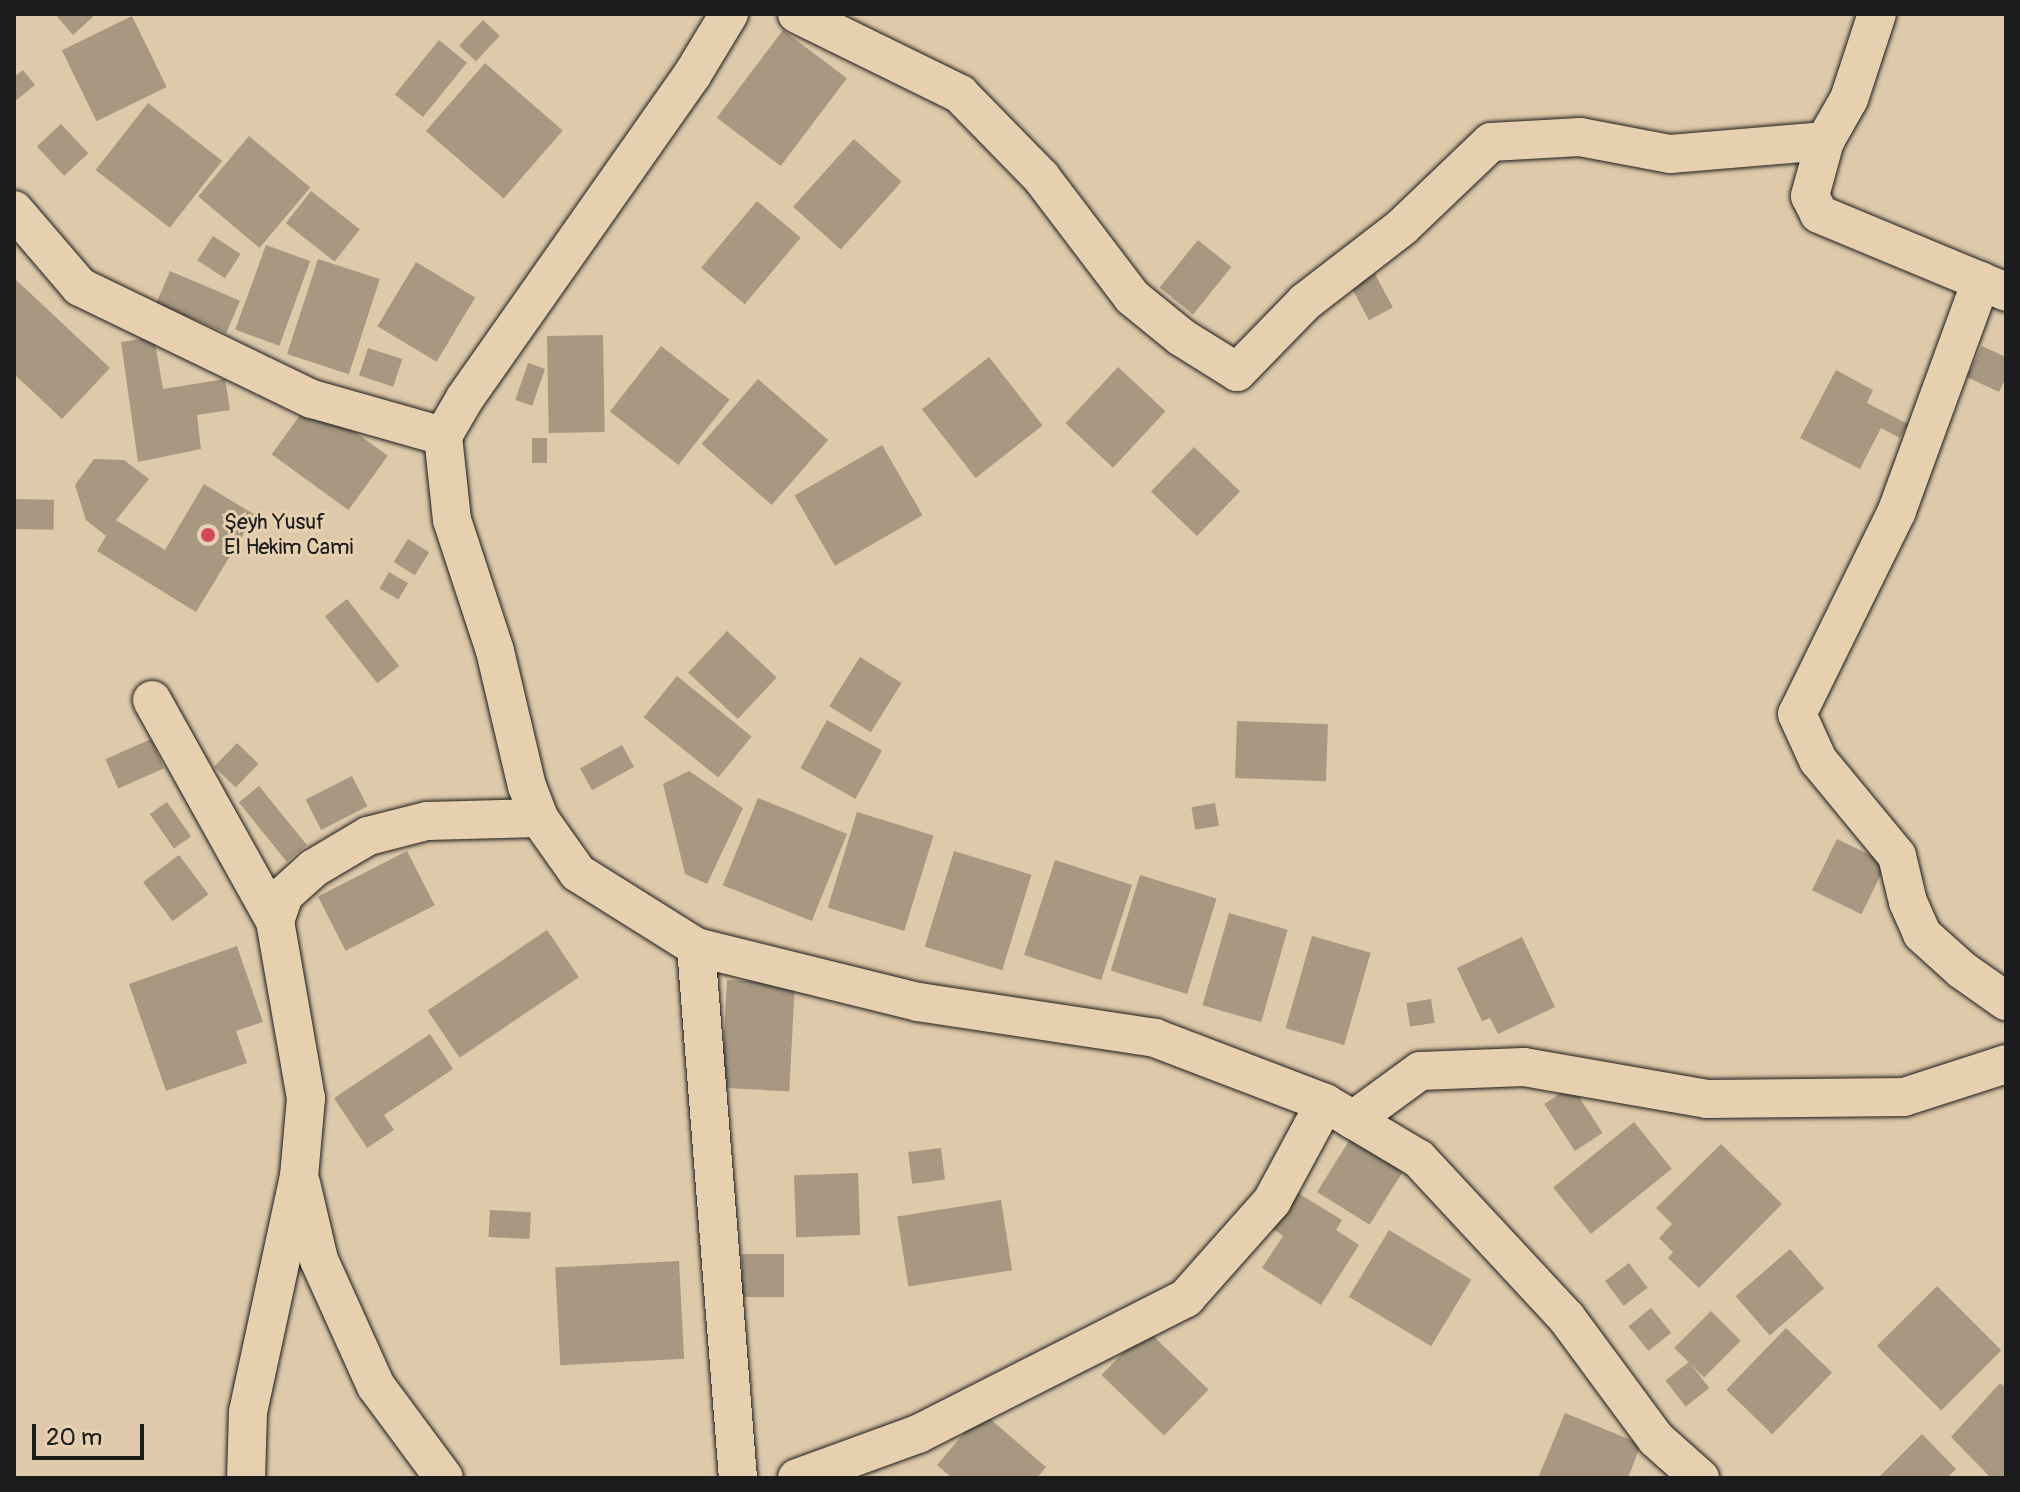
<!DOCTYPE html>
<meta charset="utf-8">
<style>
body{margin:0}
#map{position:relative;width:2020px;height:1492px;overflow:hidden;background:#dec9aa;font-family:Pangolin,sans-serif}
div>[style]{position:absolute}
.building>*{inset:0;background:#a89882;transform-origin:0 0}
.roads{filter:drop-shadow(0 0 2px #1c1c1c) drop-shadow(0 0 2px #1c1c1c)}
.street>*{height:38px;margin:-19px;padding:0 19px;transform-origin:19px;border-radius:19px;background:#e6d0b0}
.dots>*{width:22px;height:22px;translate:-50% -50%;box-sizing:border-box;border:4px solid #e6d0b0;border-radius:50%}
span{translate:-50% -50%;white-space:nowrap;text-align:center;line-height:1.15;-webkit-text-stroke:6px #e6d0b0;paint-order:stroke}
.poi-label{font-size:22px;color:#1c1c1c}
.left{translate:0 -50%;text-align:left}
.frame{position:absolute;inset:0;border:16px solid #1c1c1c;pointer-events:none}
.scale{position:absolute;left:32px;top:1424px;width:112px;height:36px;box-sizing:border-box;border:4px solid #1c1c1c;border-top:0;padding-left:10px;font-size:24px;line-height:28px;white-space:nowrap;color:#1c1c1c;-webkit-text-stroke:6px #e6d0b0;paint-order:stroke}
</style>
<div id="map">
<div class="building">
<i style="clip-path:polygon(55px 14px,96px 14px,73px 35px)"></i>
<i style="left:132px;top:16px;width:79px;height:78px;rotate:64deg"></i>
<i style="left:483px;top:20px;width:23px;height:35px;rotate:43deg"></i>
<i style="left:783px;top:30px;width:80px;height:110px;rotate:37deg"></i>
<i style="left:439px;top:40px;width:36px;height:70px;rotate:39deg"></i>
<i style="left:485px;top:63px;width:103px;height:90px;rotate:41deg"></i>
<i style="clip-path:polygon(23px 70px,35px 85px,14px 102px,14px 77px)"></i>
<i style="left:148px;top:103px;width:94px;height:85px;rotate:38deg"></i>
<i style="left:61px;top:124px;width:40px;height:33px;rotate:47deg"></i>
<i style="left:249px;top:136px;width:80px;height:79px;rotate:40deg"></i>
<i style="left:854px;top:139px;width:64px;height:91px;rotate:42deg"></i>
<i style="left:311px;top:191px;width:62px;height:41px;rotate:38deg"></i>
<i style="left:757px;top:201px;width:57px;height:87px;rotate:40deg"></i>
<i style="left:213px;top:236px;width:33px;height:29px;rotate:33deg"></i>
<i style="left:1198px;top:240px;width:43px;height:61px;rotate:39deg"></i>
<i style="left:266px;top:245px;width:47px;height:90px;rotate:20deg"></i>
<i style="left:318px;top:259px;width:65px;height:100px;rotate:18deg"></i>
<i style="left:416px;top:262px;width:69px;height:75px;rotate:31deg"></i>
<i style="left:170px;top:271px;width:76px;height:35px;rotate:23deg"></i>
<i style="left:1375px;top:274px;width:38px;height:27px;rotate:62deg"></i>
<i style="clip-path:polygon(14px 278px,110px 368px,62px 419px,14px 374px)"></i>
<i style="left:603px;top:335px;width:97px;height:56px;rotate:89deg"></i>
<i style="clip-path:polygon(154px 337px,163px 389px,225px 379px,230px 410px,197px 415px,201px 449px,138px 462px,121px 342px)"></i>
<i style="left:661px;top:346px;width:87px;height:83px;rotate:38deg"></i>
<i style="clip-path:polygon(1982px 346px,2006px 357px,2006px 377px,1999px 392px,1967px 377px)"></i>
<i style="left:368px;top:348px;width:36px;height:29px;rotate:18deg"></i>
<i style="left:989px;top:357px;width:87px;height:85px;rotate:52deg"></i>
<i style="left:528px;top:363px;width:18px;height:39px;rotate:19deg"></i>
<i style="left:1118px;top:367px;width:65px;height:77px;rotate:43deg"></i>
<i style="clip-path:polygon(1836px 370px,1873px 390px,1867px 403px,1908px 424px,1900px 438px,1881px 428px,1860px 469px,1800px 438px)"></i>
<i style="left:758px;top:379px;width:93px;height:86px;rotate:41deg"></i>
<i style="left:311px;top:400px;width:95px;height:67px;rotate:36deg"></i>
<i style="left:532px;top:438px;width:15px;height:25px"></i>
<i style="left:882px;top:445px;width:81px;height:101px;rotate:60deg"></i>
<i style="left:1194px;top:447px;width:64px;height:62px;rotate:44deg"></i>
<i style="clip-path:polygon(94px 459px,124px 460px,149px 479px,116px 520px,165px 550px,204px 484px,255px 515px,196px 612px,97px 551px,106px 536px,86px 520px,75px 485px)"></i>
<i style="left:14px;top:499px;width:40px;height:30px;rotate:1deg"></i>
<i style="left:408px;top:539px;width:25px;height:27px;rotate:32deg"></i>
<i style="left:389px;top:572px;width:22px;height:19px;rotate:30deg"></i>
<i style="left:347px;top:599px;width:85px;height:28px;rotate:52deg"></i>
<i style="left:727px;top:631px;width:68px;height:57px;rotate:43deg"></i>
<i style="left:860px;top:657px;width:49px;height:58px;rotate:32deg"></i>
<i style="left:677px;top:676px;width:96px;height:53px;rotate:39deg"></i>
<i style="left:827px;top:720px;width:63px;height:55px;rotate:29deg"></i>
<i style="left:1237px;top:721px;width:91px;height:57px;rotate:2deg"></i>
<i style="left:151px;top:739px;width:32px;height:50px;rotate:66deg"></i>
<i style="left:237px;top:743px;width:30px;height:33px;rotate:44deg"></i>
<i style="left:622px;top:745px;width:25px;height:48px;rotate:61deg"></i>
<i style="clip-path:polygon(689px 771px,743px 808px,707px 884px,685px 874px,663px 784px)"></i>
<i style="left:352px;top:776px;width:34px;height:52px;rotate:63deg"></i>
<i style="left:259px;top:786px;width:76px;height:26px;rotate:51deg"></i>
<i style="left:758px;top:798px;width:96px;height:94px;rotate:22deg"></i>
<i style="left:167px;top:802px;width:42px;height:21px;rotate:55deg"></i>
<i style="left:1215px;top:803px;width:23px;height:24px;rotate:80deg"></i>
<i style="left:857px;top:812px;width:80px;height:100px;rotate:17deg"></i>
<i style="left:1837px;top:839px;width:55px;height:57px;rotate:26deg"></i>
<i style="left:407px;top:851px;width:61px;height:100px;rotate:63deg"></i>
<i style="left:954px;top:851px;width:81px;height:100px;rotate:17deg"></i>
<i style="left:179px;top:855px;width:49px;height:45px;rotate:53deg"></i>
<i style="left:1055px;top:860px;width:81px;height:100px;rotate:18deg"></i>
<i style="left:1140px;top:875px;width:80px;height:100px;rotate:17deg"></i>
<i style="left:1229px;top:913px;width:61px;height:96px;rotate:16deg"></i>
<i style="left:547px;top:930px;width:57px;height:144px;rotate:56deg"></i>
<i style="left:1312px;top:936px;width:61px;height:96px;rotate:16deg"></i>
<i style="clip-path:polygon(1522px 937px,1555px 1007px,1498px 1034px,1490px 1018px,1482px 1021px,1457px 968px)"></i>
<i style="clip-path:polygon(237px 946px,263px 1022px,236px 1031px,247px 1063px,166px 1091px,129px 984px)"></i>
<i style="left:727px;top:980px;width:68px;height:108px;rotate:3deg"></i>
<i style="left:1431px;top:999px;width:24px;height:25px;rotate:81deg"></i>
<i style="clip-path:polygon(430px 1034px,453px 1069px,384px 1115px,394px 1130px,367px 1148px,334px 1098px)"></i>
<i style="left:1572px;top:1086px;width:56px;height:33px;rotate:57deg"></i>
<i style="left:1634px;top:1122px;width:60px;height:104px;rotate:51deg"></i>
<i style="left:1352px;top:1136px;width:62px;height:66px;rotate:32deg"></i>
<i style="clip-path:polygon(1721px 1144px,1782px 1204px,1699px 1288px,1668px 1258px,1673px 1252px,1659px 1238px,1672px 1224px,1656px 1208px)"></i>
<i style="left:941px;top:1148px;width:32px;height:33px;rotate:83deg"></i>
<i style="left:858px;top:1173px;width:62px;height:64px;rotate:88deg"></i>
<i style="clip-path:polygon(1293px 1190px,1342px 1220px,1336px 1230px,1359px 1245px,1321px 1305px,1262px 1268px,1283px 1236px,1270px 1227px)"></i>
<i style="left:1001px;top:1200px;width:71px;height:105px;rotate:81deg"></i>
<i style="left:490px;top:1210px;width:41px;height:27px;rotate:3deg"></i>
<i style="left:1389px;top:1230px;width:96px;height:78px;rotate:31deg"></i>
<i style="left:1790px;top:1249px;width:52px;height:72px;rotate:49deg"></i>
<i style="left:742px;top:1254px;width:42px;height:43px"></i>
<i style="left:679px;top:1261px;width:98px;height:124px;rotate:87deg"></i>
<i style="left:1629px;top:1263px;width:31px;height:30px;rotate:53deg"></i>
<i style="left:1937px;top:1286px;width:91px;height:85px;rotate:45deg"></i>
<i style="left:1651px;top:1308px;width:32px;height:29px;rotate:51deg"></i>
<i style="left:1711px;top:1311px;width:42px;height:52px;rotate:45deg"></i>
<i style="left:1786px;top:1328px;width:64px;height:86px;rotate:44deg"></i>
<i style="left:1146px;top:1329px;width:87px;height:64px;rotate:44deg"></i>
<i style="left:1689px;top:1362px;width:33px;height:30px;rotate:52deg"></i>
<i style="clip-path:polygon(2000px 1383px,2006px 1388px,2006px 1478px,1991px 1478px,1951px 1437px)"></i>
<i style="clip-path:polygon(982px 1412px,1046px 1467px,1037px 1478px,952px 1478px,937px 1465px)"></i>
<i style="clip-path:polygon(1565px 1413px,1641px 1444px,1628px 1478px,1538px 1478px)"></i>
<i style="clip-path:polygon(1922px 1434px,1956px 1469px,1947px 1478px,1878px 1478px)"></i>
</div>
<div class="roads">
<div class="street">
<i style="left:729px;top:14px;width:71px;rotate:121.2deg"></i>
<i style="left:692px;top:75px;width:395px;rotate:125.1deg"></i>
<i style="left:465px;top:398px;width:44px;rotate:120.1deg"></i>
<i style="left:443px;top:436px;width:84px;rotate:83.9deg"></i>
<i style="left:452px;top:520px;width:138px;rotate:71.8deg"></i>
<i style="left:495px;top:651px;width:139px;rotate:76.7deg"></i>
<i style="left:527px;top:786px;width:34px;rotate:69deg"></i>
<i style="left:539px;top:818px;width:67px;rotate:54.7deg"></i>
<i style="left:578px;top:873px;width:139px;rotate:32.1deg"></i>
<i style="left:696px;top:947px;width:229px;rotate:13.9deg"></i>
<i style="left:918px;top:1002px;width:240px;rotate:8.6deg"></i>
<i style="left:1155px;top:1038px;width:182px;rotate:20.9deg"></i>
<i style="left:1325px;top:1103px;width:109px;rotate:30.8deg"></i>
<i style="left:1419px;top:1159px;width:216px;rotate:47.1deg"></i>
<i style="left:1566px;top:1317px;width:152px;rotate:53.6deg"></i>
<i style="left:1656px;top:1439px;width:59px;rotate:41.6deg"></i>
<i style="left:797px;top:14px;width:182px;rotate:26.1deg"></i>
<i style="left:960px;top:94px;width:116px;rotate:45.7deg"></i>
<i style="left:1041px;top:177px;width:151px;rotate:52.8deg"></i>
<i style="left:1132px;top:297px;width:63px;rotate:39.2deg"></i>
<i style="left:1181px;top:337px;width:66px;rotate:32deg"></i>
<i style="left:1237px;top:372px;width:98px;rotate:-45.8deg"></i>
<i style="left:1305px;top:302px;width:123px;rotate:-37.7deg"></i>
<i style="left:1402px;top:227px;width:123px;rotate:-43.7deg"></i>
<i style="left:1491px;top:142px;width:89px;rotate:-3.2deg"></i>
<i style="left:1580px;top:137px;width:92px;rotate:10.7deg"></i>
<i style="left:1670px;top:154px;width:156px;rotate:-4.8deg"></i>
<i style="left:1825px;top:141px;width:48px;rotate:-60.3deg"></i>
<i style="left:1849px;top:99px;width:89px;rotate:-71.8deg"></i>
<i style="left:1825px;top:141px;width:57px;rotate:105.3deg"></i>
<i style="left:1810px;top:196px;width:20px;rotate:63deg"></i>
<i style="left:1819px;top:214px;width:203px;rotate:22.6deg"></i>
<i style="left:14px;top:210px;width:101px;rotate:49.4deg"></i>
<i style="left:80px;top:287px;width:258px;rotate:25.8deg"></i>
<i style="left:312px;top:399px;width:136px;rotate:15.8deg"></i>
<i style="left:1981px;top:281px;width:245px;rotate:110.1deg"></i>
<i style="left:1897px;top:511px;width:226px;rotate:116.2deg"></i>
<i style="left:1797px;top:714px;width:51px;rotate:65.5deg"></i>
<i style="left:1818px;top:760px;width:124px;rotate:50.5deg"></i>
<i style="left:1897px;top:856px;width:47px;rotate:76.6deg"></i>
<i style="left:1908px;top:902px;width:35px;rotate:66deg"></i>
<i style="left:1922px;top:934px;width:54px;rotate:42deg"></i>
<i style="left:1962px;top:970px;width:54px;rotate:35.2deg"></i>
<i style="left:152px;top:700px;width:253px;rotate:60.9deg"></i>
<i style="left:275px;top:921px;width:180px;rotate:80.1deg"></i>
<i style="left:306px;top:1098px;width:78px;rotate:95.1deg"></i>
<i style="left:299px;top:1176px;width:241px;rotate:102.2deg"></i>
<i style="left:248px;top:1412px;width:66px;rotate:91.7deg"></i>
<i style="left:275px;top:921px;width:28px;rotate:-71deg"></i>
<i style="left:284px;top:895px;width:40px;rotate:-42deg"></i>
<i style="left:314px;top:868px;width:63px;rotate:-30.7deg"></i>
<i style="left:368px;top:836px;width:61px;rotate:-14.3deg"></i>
<i style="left:427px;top:821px;width:112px;rotate:-1.5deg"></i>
<i style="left:696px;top:947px;width:533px;rotate:85.48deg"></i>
<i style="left:1353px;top:1120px;width:83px;rotate:-36.2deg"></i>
<i style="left:1420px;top:1071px;width:104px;rotate:-2.2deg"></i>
<i style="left:1524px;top:1067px;width:186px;rotate:9.9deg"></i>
<i style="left:1707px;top:1099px;width:197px;rotate:-0.6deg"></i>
<i style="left:1904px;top:1097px;width:107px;rotate:-17.9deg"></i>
<i style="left:301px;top:1183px;width:79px;rotate:76.8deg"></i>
<i style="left:319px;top:1260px;width:138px;rotate:65.7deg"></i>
<i style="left:376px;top:1386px;width:114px;rotate:53.5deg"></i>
<i style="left:797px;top:1478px;width:129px;rotate:-20deg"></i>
<i style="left:918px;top:1434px;width:301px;rotate:-26.9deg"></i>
<i style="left:1186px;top:1298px;width:130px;rotate:-48.4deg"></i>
<i style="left:1272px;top:1201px;width:111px;rotate:-61.6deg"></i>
</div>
</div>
<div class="dots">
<i style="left:208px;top:535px;background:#d1495b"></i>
</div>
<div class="poi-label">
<span class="left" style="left:224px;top:535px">Şeyh Yusuf<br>El Hekim Cami</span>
</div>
<div class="frame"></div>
<div class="scale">20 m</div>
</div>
